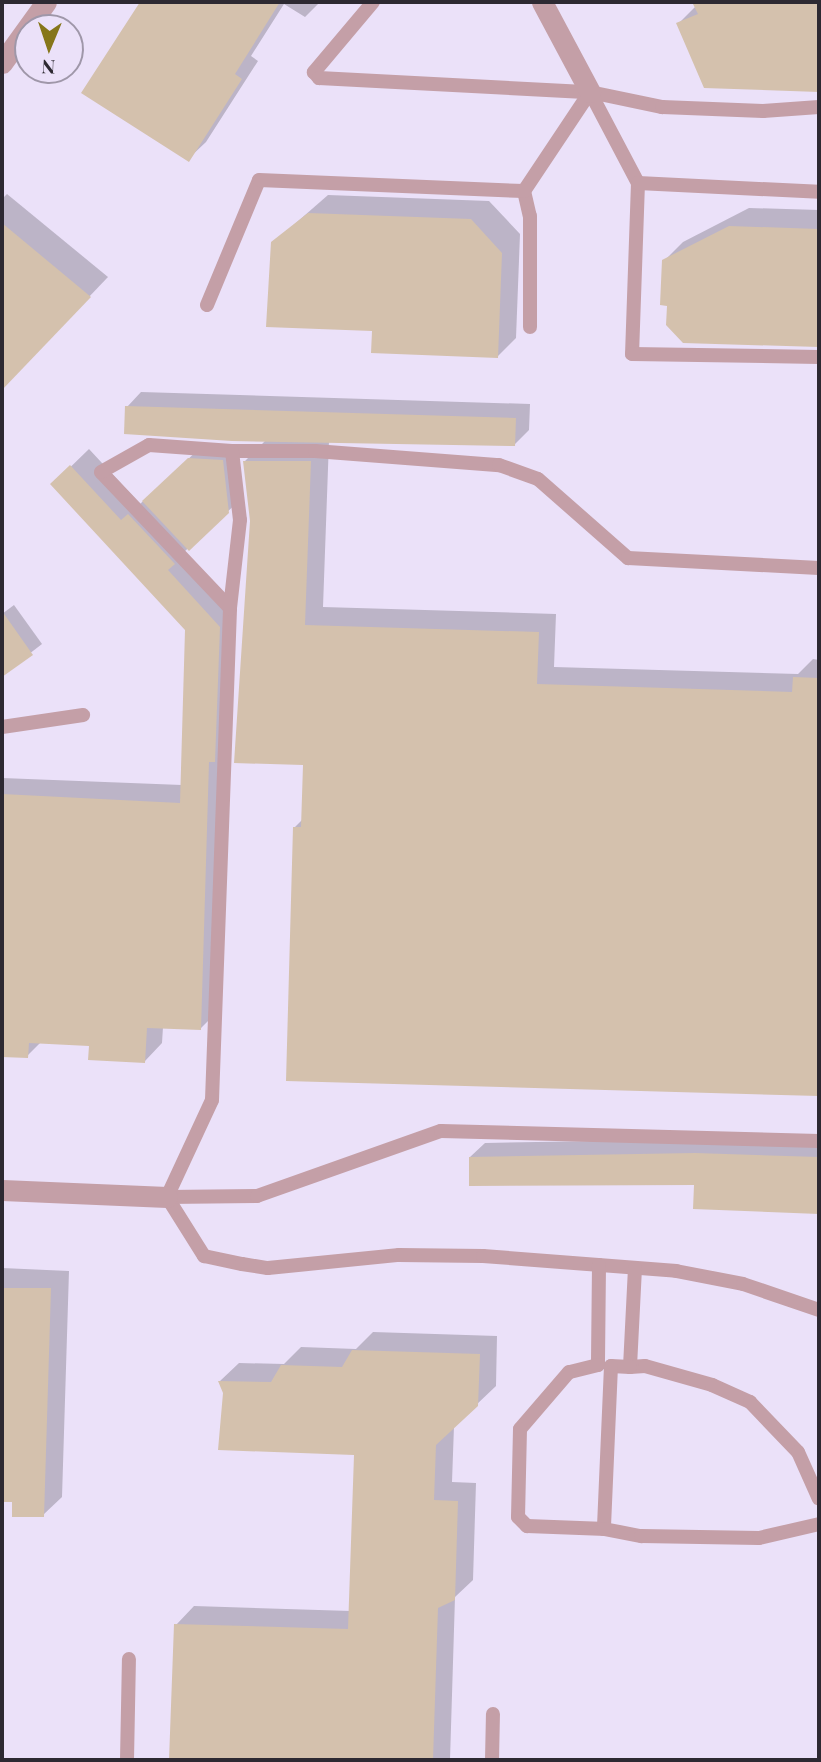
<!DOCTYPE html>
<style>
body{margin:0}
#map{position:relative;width:821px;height:1762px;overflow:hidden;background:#ebe1f9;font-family:"Playfair Display",serif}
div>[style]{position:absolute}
.shadow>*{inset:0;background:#0003}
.building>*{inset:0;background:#d4c1ad}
.service>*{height:14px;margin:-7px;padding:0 7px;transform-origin:7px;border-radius:7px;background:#c49fa7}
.minor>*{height:21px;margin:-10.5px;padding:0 10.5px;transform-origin:10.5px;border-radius:10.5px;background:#c49fa7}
span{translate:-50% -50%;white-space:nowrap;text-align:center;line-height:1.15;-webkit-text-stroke:5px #ebe1f9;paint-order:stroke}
.frame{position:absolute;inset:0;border:4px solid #2d2932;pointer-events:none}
.north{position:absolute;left:14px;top:14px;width:70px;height:70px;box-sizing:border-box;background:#ebe1f9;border:2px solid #9f97a9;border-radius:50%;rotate:182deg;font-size:19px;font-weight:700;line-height:28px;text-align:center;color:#2d2932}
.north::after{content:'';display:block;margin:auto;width:24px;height:32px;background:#86761a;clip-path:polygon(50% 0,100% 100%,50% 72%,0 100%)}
</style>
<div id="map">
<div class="shadow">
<i style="clip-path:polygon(146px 2px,320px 2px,305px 17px,284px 4px,251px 56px,258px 61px,206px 142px,188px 159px,136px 11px)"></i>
<i style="clip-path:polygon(694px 2px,819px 2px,819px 90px,705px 86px,678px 24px,696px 6px)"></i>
<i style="clip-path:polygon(7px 194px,108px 277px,2px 388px,2px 199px)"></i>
<i style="clip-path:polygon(328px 195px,489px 201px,520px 234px,516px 338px,497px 357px,374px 330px,273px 243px)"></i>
<i style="clip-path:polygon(749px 208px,819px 210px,819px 345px,683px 341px,664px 261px,683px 242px)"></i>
<i style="clip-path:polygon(141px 392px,530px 404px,529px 430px,515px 444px,329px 441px,323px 607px,556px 614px,554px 667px,798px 674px,813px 659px,819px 660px,819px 1095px,288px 1079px,295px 827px,303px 819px,305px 763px,251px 521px,245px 461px,266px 440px,127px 407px)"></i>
<i style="clip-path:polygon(200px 448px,233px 451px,239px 501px,184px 552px,236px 609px,218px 1011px,200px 1029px,163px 1027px,162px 1043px,145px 1061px,91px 1045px,41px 1042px,27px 1056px,2px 1055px,2px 778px,182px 785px,187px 629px,53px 484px,89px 449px,140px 504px)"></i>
<i style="clip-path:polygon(14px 605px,42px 644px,2px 675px,2px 614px)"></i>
<i style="clip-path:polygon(711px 1139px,819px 1143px,819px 1212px,695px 1208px,696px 1183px,470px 1157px,485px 1143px)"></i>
<i style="clip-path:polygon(2px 1268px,69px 1271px,62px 1497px,43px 1515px,14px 1501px,2px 1500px)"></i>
<i style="clip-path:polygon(373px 1332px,497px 1336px,496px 1386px,454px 1426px,452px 1482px,476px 1483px,473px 1580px,455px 1597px,450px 1760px,171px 1760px,176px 1625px,194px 1606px,351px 1611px,356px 1453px,225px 1393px,220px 1381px,239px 1363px,284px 1364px,301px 1347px,356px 1349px)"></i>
</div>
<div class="building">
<i style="clip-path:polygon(140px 2px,280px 2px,235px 74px,242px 79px,189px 162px,81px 93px)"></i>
<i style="clip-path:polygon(692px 2px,819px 2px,819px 92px,704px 88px,676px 23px,698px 14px)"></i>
<i style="clip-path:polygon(308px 213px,471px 219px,502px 253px,498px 358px,371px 353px,372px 331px,266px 327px,271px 242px)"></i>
<i style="clip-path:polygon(2px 223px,91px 297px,2px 390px)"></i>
<i style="clip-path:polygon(729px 226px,819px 229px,819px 347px,683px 343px,666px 325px,667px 306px,660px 305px,662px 260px)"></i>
<i style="clip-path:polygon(125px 406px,516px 418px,515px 446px,232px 441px,124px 434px)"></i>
<i style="clip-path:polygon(188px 458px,223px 460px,229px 513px,189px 551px,142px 501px)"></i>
<i style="clip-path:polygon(243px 461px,311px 461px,305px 625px,539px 632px,537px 684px,792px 692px,793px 677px,819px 678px,819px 1096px,286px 1081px,293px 827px,301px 827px,303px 765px,234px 763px,250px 521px)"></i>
<i style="clip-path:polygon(70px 465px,121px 520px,128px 514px,175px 564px,168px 570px,220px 627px,215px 762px,209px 762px,201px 1030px,147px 1028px,145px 1063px,88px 1060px,89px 1046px,29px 1043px,28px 1058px,2px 1057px,2px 794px,180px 803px,185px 630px,50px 484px)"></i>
<i style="clip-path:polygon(2px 611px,33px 655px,2px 677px)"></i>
<i style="clip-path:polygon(695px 1153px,819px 1157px,819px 1214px,693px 1209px,694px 1185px,469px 1186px,469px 1157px)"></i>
<i style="clip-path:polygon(2px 1288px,51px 1288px,44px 1517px,12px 1517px,12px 1502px,2px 1502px)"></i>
<i style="clip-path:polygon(352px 1350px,480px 1354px,478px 1406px,436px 1445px,434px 1500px,458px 1501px,455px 1600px,438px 1608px,433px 1760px,169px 1760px,174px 1624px,348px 1629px,354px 1455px,218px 1450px,223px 1393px,218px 1381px,271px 1382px,281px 1365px,342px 1367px)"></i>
</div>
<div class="service">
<i style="left:373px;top:2px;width:92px;rotate:130.1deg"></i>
<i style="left:314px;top:72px;width:8px;rotate:50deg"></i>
<i style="left:319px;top:78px;width:271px;rotate:3deg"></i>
<i style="left:590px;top:92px;width:74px;rotate:11.8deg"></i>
<i style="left:662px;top:107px;width:101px;rotate:2.3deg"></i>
<i style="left:763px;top:111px;width:56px;rotate:-4.1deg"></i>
<i style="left:590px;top:92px;width:103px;rotate:62.2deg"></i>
<i style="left:638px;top:183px;width:171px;rotate:92deg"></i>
<i style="left:632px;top:354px;width:187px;rotate:0.9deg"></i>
<i style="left:638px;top:183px;width:181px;rotate:2.8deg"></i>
<i style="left:524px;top:191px;width:26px;rotate:77deg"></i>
<i style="left:530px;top:216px;width:111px;rotate:90deg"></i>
<i style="left:207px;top:305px;width:135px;rotate:-67.4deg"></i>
<i style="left:259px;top:180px;width:265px;rotate:2.4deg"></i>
<i style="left:524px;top:191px;width:119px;rotate:-56.3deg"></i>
<i style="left:232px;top:451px;width:83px"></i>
<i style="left:315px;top:451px;width:185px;rotate:4.4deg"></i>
<i style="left:499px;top:465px;width:41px;rotate:19.7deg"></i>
<i style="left:538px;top:479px;width:120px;rotate:41.3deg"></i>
<i style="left:628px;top:558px;width:191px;rotate:3deg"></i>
<i style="left:2px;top:727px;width:82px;rotate:-8.4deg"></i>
<i style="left:167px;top:1197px;width:107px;rotate:-65.1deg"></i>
<i style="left:212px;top:1100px;width:492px;rotate:-87.9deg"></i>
<i style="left:230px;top:608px;width:187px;rotate:-133.5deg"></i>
<i style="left:101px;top:472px;width:55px;rotate:-29.4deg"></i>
<i style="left:149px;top:445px;width:83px;rotate:4.1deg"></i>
<i style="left:232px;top:451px;width:69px;rotate:83.4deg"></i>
<i style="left:240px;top:520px;width:89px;rotate:96.5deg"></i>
<i style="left:167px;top:1197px;width:70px;rotate:57.9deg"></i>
<i style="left:204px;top:1256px;width:39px;rotate:12deg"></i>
<i style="left:242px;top:1264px;width:26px;rotate:9deg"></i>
<i style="left:268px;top:1268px;width:132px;rotate:-5.7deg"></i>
<i style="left:399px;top:1255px;width:84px;rotate:0.7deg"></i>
<i style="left:483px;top:1256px;width:194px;rotate:4.4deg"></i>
<i style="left:676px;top:1271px;width:68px;rotate:11deg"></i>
<i style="left:743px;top:1284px;width:80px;rotate:18.9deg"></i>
<i style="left:167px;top:1197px;width:90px;rotate:-0.6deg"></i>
<i style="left:257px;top:1196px;width:195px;rotate:-19.5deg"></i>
<i style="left:441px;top:1131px;width:378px;rotate:1.5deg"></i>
<i style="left:599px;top:1265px;width:100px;rotate:90.6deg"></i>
<i style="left:598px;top:1365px;width:30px;rotate:166deg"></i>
<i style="left:569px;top:1372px;width:75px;rotate:130.7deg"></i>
<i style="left:520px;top:1429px;width:88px;rotate:91.3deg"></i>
<i style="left:518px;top:1517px;width:13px;rotate:45deg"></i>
<i style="left:527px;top:1526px;width:79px;rotate:2.2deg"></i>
<i style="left:635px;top:1268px;width:99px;rotate:92.9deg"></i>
<i style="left:630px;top:1367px;width:15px;rotate:-4deg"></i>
<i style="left:645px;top:1366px;width:70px;rotate:15.8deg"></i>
<i style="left:712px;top:1385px;width:42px;rotate:24.1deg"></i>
<i style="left:750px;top:1402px;width:69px;rotate:46.2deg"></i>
<i style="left:798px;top:1452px;width:51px;rotate:65.9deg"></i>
<i style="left:630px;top:1367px;width:19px;rotate:-177deg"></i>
<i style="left:611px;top:1366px;width:163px;rotate:92.5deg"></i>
<i style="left:604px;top:1529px;width:38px;rotate:11deg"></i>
<i style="left:641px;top:1536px;width:118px;rotate:1deg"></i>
<i style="left:759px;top:1538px;width:62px;rotate:-13.1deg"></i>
<i style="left:127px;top:1760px;width:101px;rotate:-88.9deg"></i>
<i style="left:492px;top:1760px;width:46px;rotate:-88.8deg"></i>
</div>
<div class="minor">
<i style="left:542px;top:2px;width:102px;rotate:61.9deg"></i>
<i style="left:2px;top:63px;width:75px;rotate:-54.2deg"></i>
<i style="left:2px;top:1190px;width:165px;rotate:2.4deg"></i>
</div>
<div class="frame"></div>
<div class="north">N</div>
</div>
